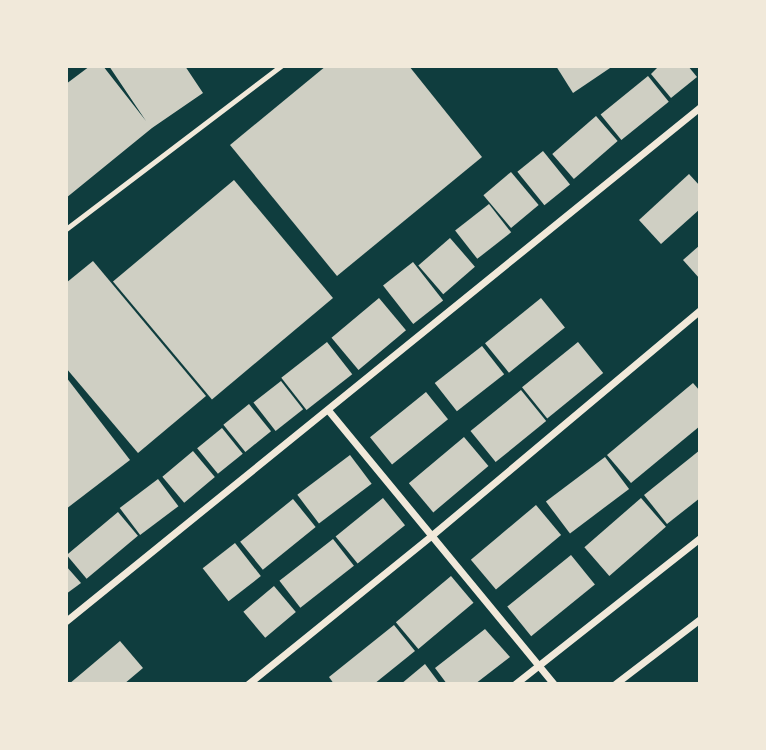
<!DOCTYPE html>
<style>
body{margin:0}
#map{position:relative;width:766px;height:750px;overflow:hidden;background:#0f3d3e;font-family:Overpass,sans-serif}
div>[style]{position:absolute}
.building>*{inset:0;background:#cfcfc3;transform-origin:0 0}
.service>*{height:5px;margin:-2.5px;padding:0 2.5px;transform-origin:2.5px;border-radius:2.5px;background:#f1e9da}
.minor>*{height:7px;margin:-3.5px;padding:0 3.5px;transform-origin:3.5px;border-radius:3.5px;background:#f1e9da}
span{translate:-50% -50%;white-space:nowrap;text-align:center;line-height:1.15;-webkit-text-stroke:5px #f1e9da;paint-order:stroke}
.frame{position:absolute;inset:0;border:68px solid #f1e9da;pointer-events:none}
</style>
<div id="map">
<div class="building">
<i style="clip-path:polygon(90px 66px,103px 66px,146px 121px,109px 66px,185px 66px,203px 93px,152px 128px,66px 198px,66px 84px)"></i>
<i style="clip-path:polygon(326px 66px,409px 66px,482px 157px,337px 276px,230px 145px)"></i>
<i style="clip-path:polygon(556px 66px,613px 66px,573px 93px)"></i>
<i style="clip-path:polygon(659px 66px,688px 66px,697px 77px,671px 98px,651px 74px)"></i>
<i style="left:648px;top:76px;width:33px;height:61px;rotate:51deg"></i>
<i style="left:596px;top:116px;width:33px;height:58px;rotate:49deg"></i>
<i style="left:543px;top:151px;width:43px;height:33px;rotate:51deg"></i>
<i style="left:511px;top:172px;width:43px;height:36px;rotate:50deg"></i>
<i style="clip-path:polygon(689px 174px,700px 186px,700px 209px,661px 244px,639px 220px)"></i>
<i style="left:234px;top:180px;width:154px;height:158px;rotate:50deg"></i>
<i style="left:489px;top:204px;width:36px;height:43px;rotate:52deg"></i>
<i style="left:450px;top:238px;width:38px;height:42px;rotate:49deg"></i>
<i style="clip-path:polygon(700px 245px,700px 279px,683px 260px)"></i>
<i style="clip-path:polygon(93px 261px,206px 396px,138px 453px,66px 368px,66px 283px)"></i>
<i style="left:413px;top:262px;width:49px;height:38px;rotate:52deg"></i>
<i style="left:379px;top:298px;width:42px;height:62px;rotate:50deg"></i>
<i style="left:541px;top:298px;width:38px;height:72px;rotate:51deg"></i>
<i style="left:327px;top:342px;width:41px;height:58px;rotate:52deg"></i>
<i style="left:578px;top:342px;width:40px;height:72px;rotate:51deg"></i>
<i style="left:482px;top:346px;width:36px;height:60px;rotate:52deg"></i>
<i style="clip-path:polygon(66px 377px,130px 460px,66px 509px)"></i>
<i style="left:281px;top:381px;width:36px;height:35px;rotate:52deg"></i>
<i style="clip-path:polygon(693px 383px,700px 391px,700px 426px,631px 483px,607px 455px)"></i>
<i style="left:521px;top:390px;width:40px;height:65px;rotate:51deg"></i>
<i style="left:426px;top:392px;width:35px;height:72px;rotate:51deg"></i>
<i style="left:249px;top:404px;width:35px;height:33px;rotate:51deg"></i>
<i style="left:222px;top:428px;width:33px;height:32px;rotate:51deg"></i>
<i style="left:464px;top:437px;width:38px;height:72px;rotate:50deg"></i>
<i style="clip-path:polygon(700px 450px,700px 498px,667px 524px,644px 495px)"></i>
<i style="left:193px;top:451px;width:34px;height:40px;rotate:50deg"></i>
<i style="left:350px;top:455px;width:36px;height:66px;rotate:53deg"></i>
<i style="left:605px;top:457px;width:40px;height:74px;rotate:53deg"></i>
<i style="left:158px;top:479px;width:34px;height:48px;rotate:53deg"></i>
<i style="left:383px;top:498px;width:35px;height:61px;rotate:51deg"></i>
<i style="left:641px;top:498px;width:38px;height:75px;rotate:49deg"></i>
<i style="left:293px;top:499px;width:36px;height:68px;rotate:51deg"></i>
<i style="left:536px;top:505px;width:39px;height:85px;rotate:50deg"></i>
<i style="left:118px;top:512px;width:31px;height:67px;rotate:50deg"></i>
<i style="left:333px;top:539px;width:34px;height:68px;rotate:52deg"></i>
<i style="left:235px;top:543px;width:42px;height:41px;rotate:52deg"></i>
<i style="left:571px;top:555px;width:38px;height:82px;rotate:51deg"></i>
<i style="clip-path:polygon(66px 566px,81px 583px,66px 594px)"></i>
<i style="left:451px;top:576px;width:35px;height:72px;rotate:50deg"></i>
<i style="left:274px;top:586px;width:34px;height:40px;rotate:50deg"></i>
<i style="clip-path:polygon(394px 625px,415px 651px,374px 684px,334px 684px,329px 677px)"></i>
<i style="clip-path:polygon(485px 629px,510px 657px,475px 684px,447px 684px,435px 668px)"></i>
<i style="clip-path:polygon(120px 641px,143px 668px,124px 684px,69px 684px)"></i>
<i style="clip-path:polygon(425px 664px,440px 684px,401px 684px)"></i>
</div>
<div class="service">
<i style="left:66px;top:229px;width:270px;rotate:-37.2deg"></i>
</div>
<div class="minor">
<i style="left:328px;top:410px;width:355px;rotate:50.5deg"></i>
<i style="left:66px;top:621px;width:816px;rotate:-39.03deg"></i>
<i style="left:248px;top:684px;width:237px;rotate:-39deg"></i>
<i style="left:432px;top:535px;width:350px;rotate:-40deg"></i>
<i style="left:515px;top:684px;width:236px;rotate:-38.3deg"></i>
<i style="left:615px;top:684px;width:107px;rotate:-37.4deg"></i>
</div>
<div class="frame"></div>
</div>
